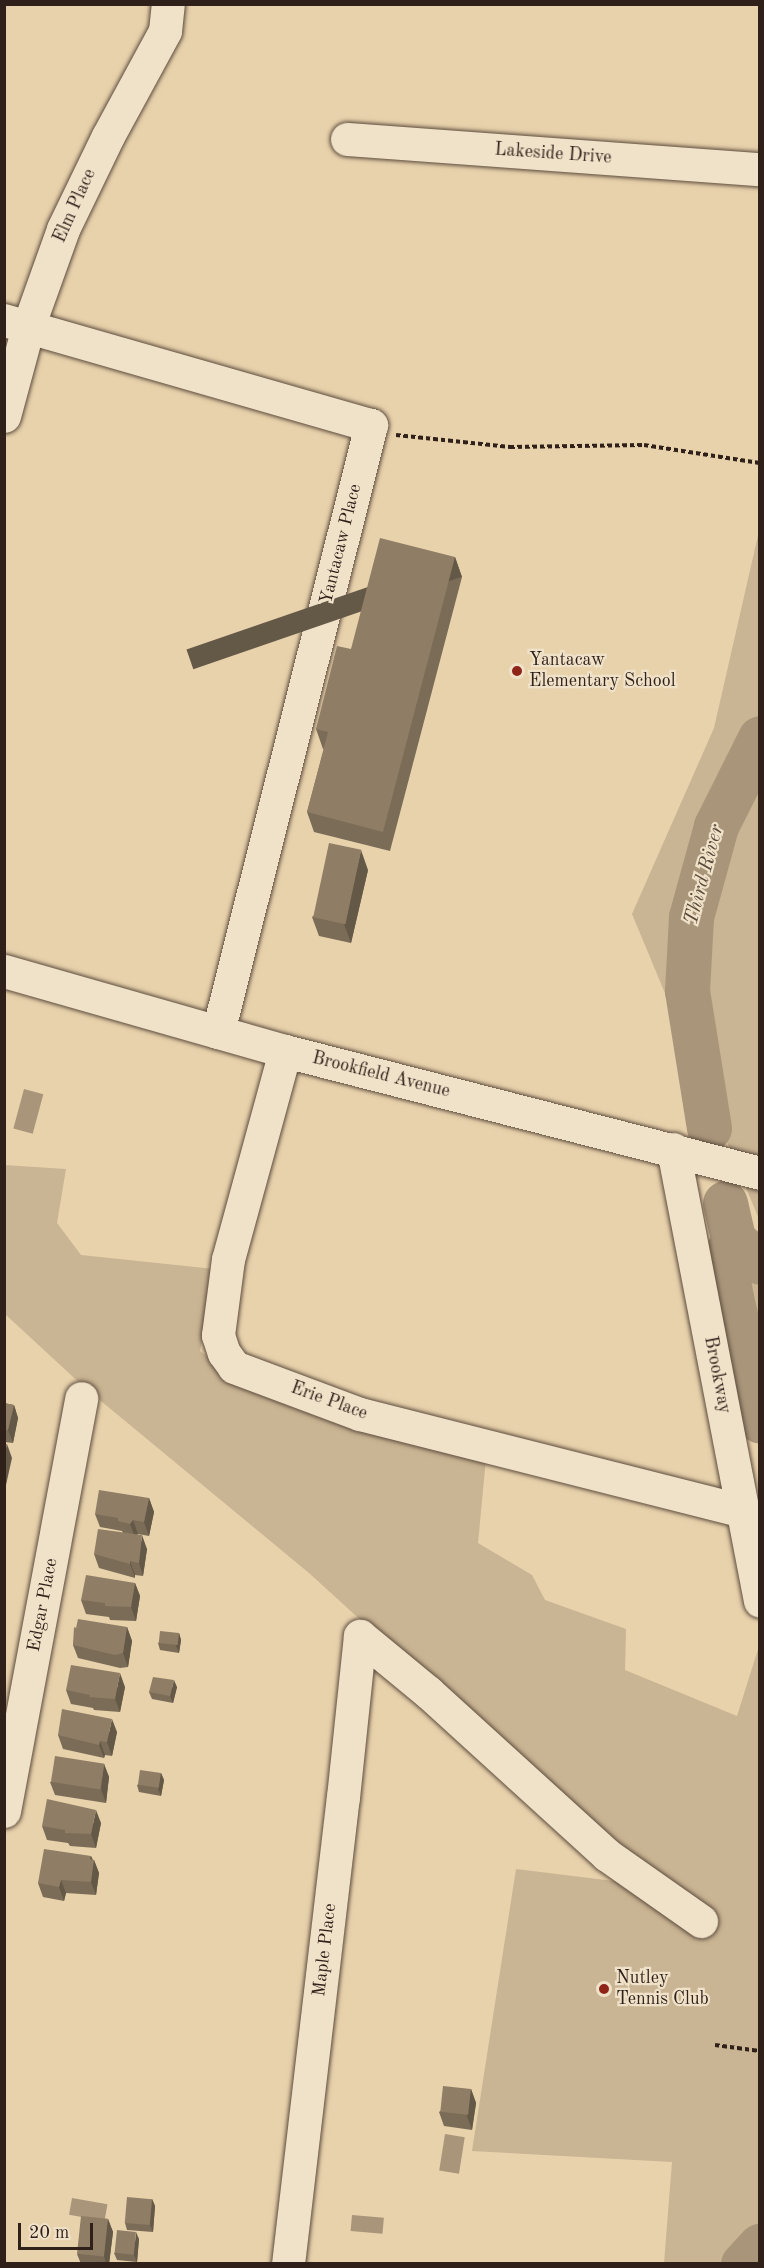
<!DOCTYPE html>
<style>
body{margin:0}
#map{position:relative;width:764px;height:2268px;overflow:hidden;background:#e8d2ac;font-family:"Old Standard TT",serif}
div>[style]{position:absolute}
.green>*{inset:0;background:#c9b493}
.water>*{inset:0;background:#a9957a;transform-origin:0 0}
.river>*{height:45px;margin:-22.5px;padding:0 22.5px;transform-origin:22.5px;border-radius:22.5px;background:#a9957a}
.path>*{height:4px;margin-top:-2px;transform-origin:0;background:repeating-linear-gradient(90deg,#2f2019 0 4.5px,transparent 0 7.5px)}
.roads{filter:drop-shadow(0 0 2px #5d4c3e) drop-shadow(0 0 2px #5d4c3e)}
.minor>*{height:33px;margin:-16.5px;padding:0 16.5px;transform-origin:16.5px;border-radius:16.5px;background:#f0e2c9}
.wall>*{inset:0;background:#7b6c57}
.shaded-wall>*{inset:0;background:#645847;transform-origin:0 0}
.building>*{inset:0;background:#8f7d65;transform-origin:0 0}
.dots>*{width:16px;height:16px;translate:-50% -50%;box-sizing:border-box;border:3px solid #f0e2c9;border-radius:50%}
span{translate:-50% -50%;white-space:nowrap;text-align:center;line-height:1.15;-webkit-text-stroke:4.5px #f0e2c9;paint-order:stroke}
.street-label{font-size:18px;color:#2f2019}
.poi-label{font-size:18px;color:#2f2019}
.left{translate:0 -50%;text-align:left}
.water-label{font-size:20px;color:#5a493b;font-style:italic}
.frame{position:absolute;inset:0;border:6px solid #2f2019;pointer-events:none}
.scale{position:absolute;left:18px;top:2223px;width:75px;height:27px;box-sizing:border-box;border:3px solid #2f2019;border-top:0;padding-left:8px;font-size:18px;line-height:21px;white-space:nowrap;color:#2f2019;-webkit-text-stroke:4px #f0e2c9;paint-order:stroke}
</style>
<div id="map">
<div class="green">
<i style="clip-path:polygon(759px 531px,759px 1219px,632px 914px,714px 728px)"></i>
<i style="clip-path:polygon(4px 1165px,66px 1169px,57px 1223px,81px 1255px,214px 1269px,200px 1351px,237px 1380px,486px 1459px,478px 1543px,532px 1575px,545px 1600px,626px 1629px,625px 1670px,737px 1716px,759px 1646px,759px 2263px,664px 2263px,672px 2162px,472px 2151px,516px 1869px,646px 1885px,512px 1758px,309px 1573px,84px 1387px,5px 1314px)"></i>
<i style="clip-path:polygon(759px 1242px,760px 1242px,759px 1406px,733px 1298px,727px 1261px,729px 1253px)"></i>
</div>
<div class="water">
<i style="left:24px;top:1089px;width:20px;height:41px;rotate:15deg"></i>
<i style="left:445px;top:2134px;width:20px;height:37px;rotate:9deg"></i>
<i style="left:72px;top:2198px;width:36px;height:17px;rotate:10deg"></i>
<i style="left:352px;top:2215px;width:32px;height:16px;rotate:5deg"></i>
</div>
<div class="river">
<i style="left:709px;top:1128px;width:139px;rotate:-99.1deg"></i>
<i style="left:687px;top:991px;width:74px;rotate:-86.9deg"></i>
<i style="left:691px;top:917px;width:94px;rotate:-74.6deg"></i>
<i style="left:716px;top:826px;width:98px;rotate:-63.4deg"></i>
<i style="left:725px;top:1203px;width:39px;rotate:77deg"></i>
<i style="left:734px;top:1241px;width:33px;rotate:39deg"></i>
<i style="left:734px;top:1241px;width:19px;rotate:122deg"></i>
<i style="left:724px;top:1257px;width:42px;rotate:80.3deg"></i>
<i style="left:731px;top:1298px;width:126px;rotate:76.7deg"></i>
<i style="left:743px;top:2264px;width:25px;rotate:-47deg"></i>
</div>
<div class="path">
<i style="left:396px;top:435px;width:115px;rotate:6deg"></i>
<i style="left:510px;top:447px;width:134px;rotate:-0.9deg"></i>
<i style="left:644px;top:445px;width:117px;rotate:8.8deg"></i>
<i style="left:715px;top:2045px;width:45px;rotate:7.6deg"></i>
</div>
<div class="roads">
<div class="minor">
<i style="left:347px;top:139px;width:414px;rotate:4.2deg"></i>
<i style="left:4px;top:320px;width:382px;rotate:16deg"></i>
<i style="left:371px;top:425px;width:626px;rotate:104.15deg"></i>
<i style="left:4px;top:416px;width:92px;rotate:-74.9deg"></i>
<i style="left:28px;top:327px;width:104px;rotate:-70.3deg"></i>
<i style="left:63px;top:229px;width:103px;rotate:-64.2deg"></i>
<i style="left:108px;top:136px;width:119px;rotate:-61.5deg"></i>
<i style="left:165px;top:31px;width:27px;rotate:-84deg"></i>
<i style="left:4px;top:971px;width:292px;rotate:15.9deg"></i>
<i style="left:285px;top:1051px;width:490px;rotate:14.4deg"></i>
<i style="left:285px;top:1051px;width:216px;rotate:105.3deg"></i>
<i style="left:228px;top:1259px;width:77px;rotate:97.5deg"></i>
<i style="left:218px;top:1335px;width:19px;rotate:72deg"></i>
<i style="left:224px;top:1353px;width:17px;rotate:54deg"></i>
<i style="left:234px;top:1367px;width:134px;rotate:20.5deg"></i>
<i style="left:360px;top:1414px;width:395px;rotate:14.2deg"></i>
<i style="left:673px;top:1149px;width:460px;rotate:79.1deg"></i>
<i style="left:360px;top:1636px;width:88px;rotate:39.5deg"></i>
<i style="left:428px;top:1692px;width:242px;rotate:42.3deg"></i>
<i style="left:607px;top:1855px;width:115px;rotate:35.1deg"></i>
<i style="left:4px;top:1811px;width:420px;rotate:-79.4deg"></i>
<i style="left:288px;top:2264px;width:470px;rotate:-83.3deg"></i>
<i style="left:343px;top:1797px;width:162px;rotate:-84deg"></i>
</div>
</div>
<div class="wall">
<i style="clip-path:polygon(455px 557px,462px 577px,390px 851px,314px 832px,307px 812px,324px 749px,323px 749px,316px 729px,351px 649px)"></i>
<i style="clip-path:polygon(368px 870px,351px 943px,319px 936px,312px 917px)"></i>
<i style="clip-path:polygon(4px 1403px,14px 1405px,18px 1418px,13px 1443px,4px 1442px)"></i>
<i style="clip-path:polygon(149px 1498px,154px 1512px,149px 1536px,138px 1534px,137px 1535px,147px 1549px,143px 1576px,135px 1575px,135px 1578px,99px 1568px,94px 1554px,123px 1533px,122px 1531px,100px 1527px,95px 1514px)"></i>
<i style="clip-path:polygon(135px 1583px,140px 1596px,136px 1621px,110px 1620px,109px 1617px,86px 1614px,81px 1600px)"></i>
<i style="clip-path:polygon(127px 1627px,132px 1641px,128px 1667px,120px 1668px,78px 1658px,73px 1645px,76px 1628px)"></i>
<i style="clip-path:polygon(179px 1633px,181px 1640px,179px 1653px,160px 1650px,158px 1643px)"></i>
<i style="clip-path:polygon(125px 1687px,120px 1712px,94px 1710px,93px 1708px,71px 1704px,66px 1690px)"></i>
<i style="clip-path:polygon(177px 1687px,173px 1703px,152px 1699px,149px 1692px)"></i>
<i style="clip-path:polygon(117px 1732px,112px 1756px,105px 1755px,104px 1758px,63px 1749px,58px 1735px)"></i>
<i style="clip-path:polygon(104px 1764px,109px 1777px,106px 1803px,55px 1795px,50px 1782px)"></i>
<i style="clip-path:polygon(161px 1773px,164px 1780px,161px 1796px,139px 1792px,137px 1785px)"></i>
<i style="clip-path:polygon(101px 1823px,96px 1848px,70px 1846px,68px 1843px,47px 1840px,42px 1826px)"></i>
<i style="clip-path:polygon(91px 1856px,93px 1860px,94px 1860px,99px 1873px,96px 1895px,66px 1893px,64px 1901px,43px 1897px,38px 1883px)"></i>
<i style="clip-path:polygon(471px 2089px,476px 2103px,472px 2130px,444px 2126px,439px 2112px)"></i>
<i style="clip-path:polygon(152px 2199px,155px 2206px,153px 2232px,127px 2230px,125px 2223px)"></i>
<i style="clip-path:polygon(108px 2219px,113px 2232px,109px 2264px,81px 2264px,77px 2254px)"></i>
<i style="clip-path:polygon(139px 2239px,137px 2262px,117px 2260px,114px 2253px)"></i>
</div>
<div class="shaded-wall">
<i style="left:455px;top:557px;width:21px;height:284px;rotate:71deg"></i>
<i style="clip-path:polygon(361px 850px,368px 870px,351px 943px,344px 924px)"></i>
<i style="clip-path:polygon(14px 1405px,18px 1418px,13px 1443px,8px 1430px)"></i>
<i style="clip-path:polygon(7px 1444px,12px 1458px,6px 1485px,4px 1480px,4px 1456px)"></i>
<i style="clip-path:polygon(149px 1498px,154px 1512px,149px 1536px,144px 1522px)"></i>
<i style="clip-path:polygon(133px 1520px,138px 1534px,135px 1537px,130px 1524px)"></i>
<i style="clip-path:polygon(142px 1535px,147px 1549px,143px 1576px,139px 1563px)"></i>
<i style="clip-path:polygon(130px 1561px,135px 1575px,135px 1578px,130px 1564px)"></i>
<i style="clip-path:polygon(135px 1583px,140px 1596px,136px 1621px,131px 1607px)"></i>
<i style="clip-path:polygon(127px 1627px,132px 1641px,128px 1667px,123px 1653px)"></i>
<i style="clip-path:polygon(179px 1633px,181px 1640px,179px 1653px,176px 1646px)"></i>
<i style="clip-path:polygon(120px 1673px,125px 1687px,120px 1712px,115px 1699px)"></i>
<i style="clip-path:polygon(174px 1680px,177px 1687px,173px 1703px,170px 1696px)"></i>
<i style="clip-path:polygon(112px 1719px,117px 1732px,112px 1756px,107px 1742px)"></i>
<i style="clip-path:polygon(100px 1741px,105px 1755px,104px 1758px,99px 1745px)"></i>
<i style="clip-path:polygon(104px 1764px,109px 1777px,106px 1803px,101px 1789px)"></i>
<i style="clip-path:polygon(161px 1773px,164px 1780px,161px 1796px,158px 1789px)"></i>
<i style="clip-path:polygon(96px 1810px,101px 1823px,96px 1848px,91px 1834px)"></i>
<i style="clip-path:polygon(91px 1856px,94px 1863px,94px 1860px,99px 1873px,96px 1895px,91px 1882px,90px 1859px)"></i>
<i style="clip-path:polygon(61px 1880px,66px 1893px,64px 1901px,59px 1887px)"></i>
<i style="clip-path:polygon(471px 2089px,476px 2103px,472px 2130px,467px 2116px)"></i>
<i style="clip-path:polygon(152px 2199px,155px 2206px,153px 2232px,150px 2225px)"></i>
<i style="clip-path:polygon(108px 2219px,113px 2232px,109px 2264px,106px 2264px,104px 2256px)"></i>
<i style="clip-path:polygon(136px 2232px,139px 2239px,137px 2262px,134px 2255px)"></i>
</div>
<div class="building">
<i style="clip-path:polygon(380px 538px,455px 557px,383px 832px,307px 812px,328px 732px,316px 729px,337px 646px,351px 649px)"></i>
<i style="left:329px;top:843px;width:33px;height:76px;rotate:12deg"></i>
<i style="clip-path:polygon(4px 1403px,14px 1405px,8px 1430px,4px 1429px)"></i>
<i style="clip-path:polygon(4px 1444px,7px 1444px,4px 1456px)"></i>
<i style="clip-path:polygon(99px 1490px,149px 1498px,144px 1522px,133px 1520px,130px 1524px,118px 1521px,118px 1518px,95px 1514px)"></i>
<i style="clip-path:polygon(98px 1529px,142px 1535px,139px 1563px,130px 1561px,130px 1564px,94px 1554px)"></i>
<i style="clip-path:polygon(86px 1575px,135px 1583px,131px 1607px,105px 1606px,105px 1603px,81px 1600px)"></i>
<i style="clip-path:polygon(78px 1619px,127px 1627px,123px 1653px,115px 1655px,73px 1645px,74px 1627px,76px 1628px)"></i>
<i style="left:160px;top:1631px;width:19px;height:12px;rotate:6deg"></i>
<i style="clip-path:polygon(71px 1665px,120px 1673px,115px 1699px,89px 1697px,90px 1695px,66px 1690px)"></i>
<i style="clip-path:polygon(153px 1677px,174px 1680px,170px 1696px,149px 1692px)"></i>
<i style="clip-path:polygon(62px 1709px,112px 1719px,107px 1742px,100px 1741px,99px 1745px,58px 1735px)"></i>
<i style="left:55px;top:1756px;width:50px;height:26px;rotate:9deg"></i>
<i style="left:140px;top:1770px;width:21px;height:15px;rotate:8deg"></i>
<i style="clip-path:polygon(47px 1799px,96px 1810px,91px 1834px,65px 1833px,65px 1830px,42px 1826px)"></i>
<i style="clip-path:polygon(44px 1849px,91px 1856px,90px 1859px,94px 1860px,91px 1882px,61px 1880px,59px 1887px,38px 1883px)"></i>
<i style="left:443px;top:2086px;width:28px;height:26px;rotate:6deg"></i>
<i style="left:127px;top:2197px;width:25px;height:26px;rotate:5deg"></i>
<i style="left:81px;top:2216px;width:27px;height:38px;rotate:6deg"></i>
<i style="left:117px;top:2230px;width:19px;height:23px;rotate:6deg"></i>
</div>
<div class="dots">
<i style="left:517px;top:671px;background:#8f2418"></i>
<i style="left:604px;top:1989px;background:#8f2418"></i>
</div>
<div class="street-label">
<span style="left:553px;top:154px;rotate:4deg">Lakeside Drive</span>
<span style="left:75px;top:206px;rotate:-66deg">Elm Place</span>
<span style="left:341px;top:544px;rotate:-76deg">Yantacaw Place</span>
<span style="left:381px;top:1075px;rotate:14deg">Brookfield Avenue</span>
<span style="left:717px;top:1375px;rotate:79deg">Brookway</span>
<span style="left:329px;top:1401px;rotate:20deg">Erie Place</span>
<span style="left:43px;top:1605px;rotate:-79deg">Edgar Place</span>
<span style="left:325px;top:1950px;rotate:-83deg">Maple Place</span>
</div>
<div class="poi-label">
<span class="left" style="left:529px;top:671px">Yantacaw<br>Elementary School</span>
<span class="left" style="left:616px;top:1989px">Nutley<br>Tennis Club</span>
</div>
<div class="water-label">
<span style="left:705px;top:875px;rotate:-75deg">Third River</span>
</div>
<div class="frame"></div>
<div class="scale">20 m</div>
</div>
